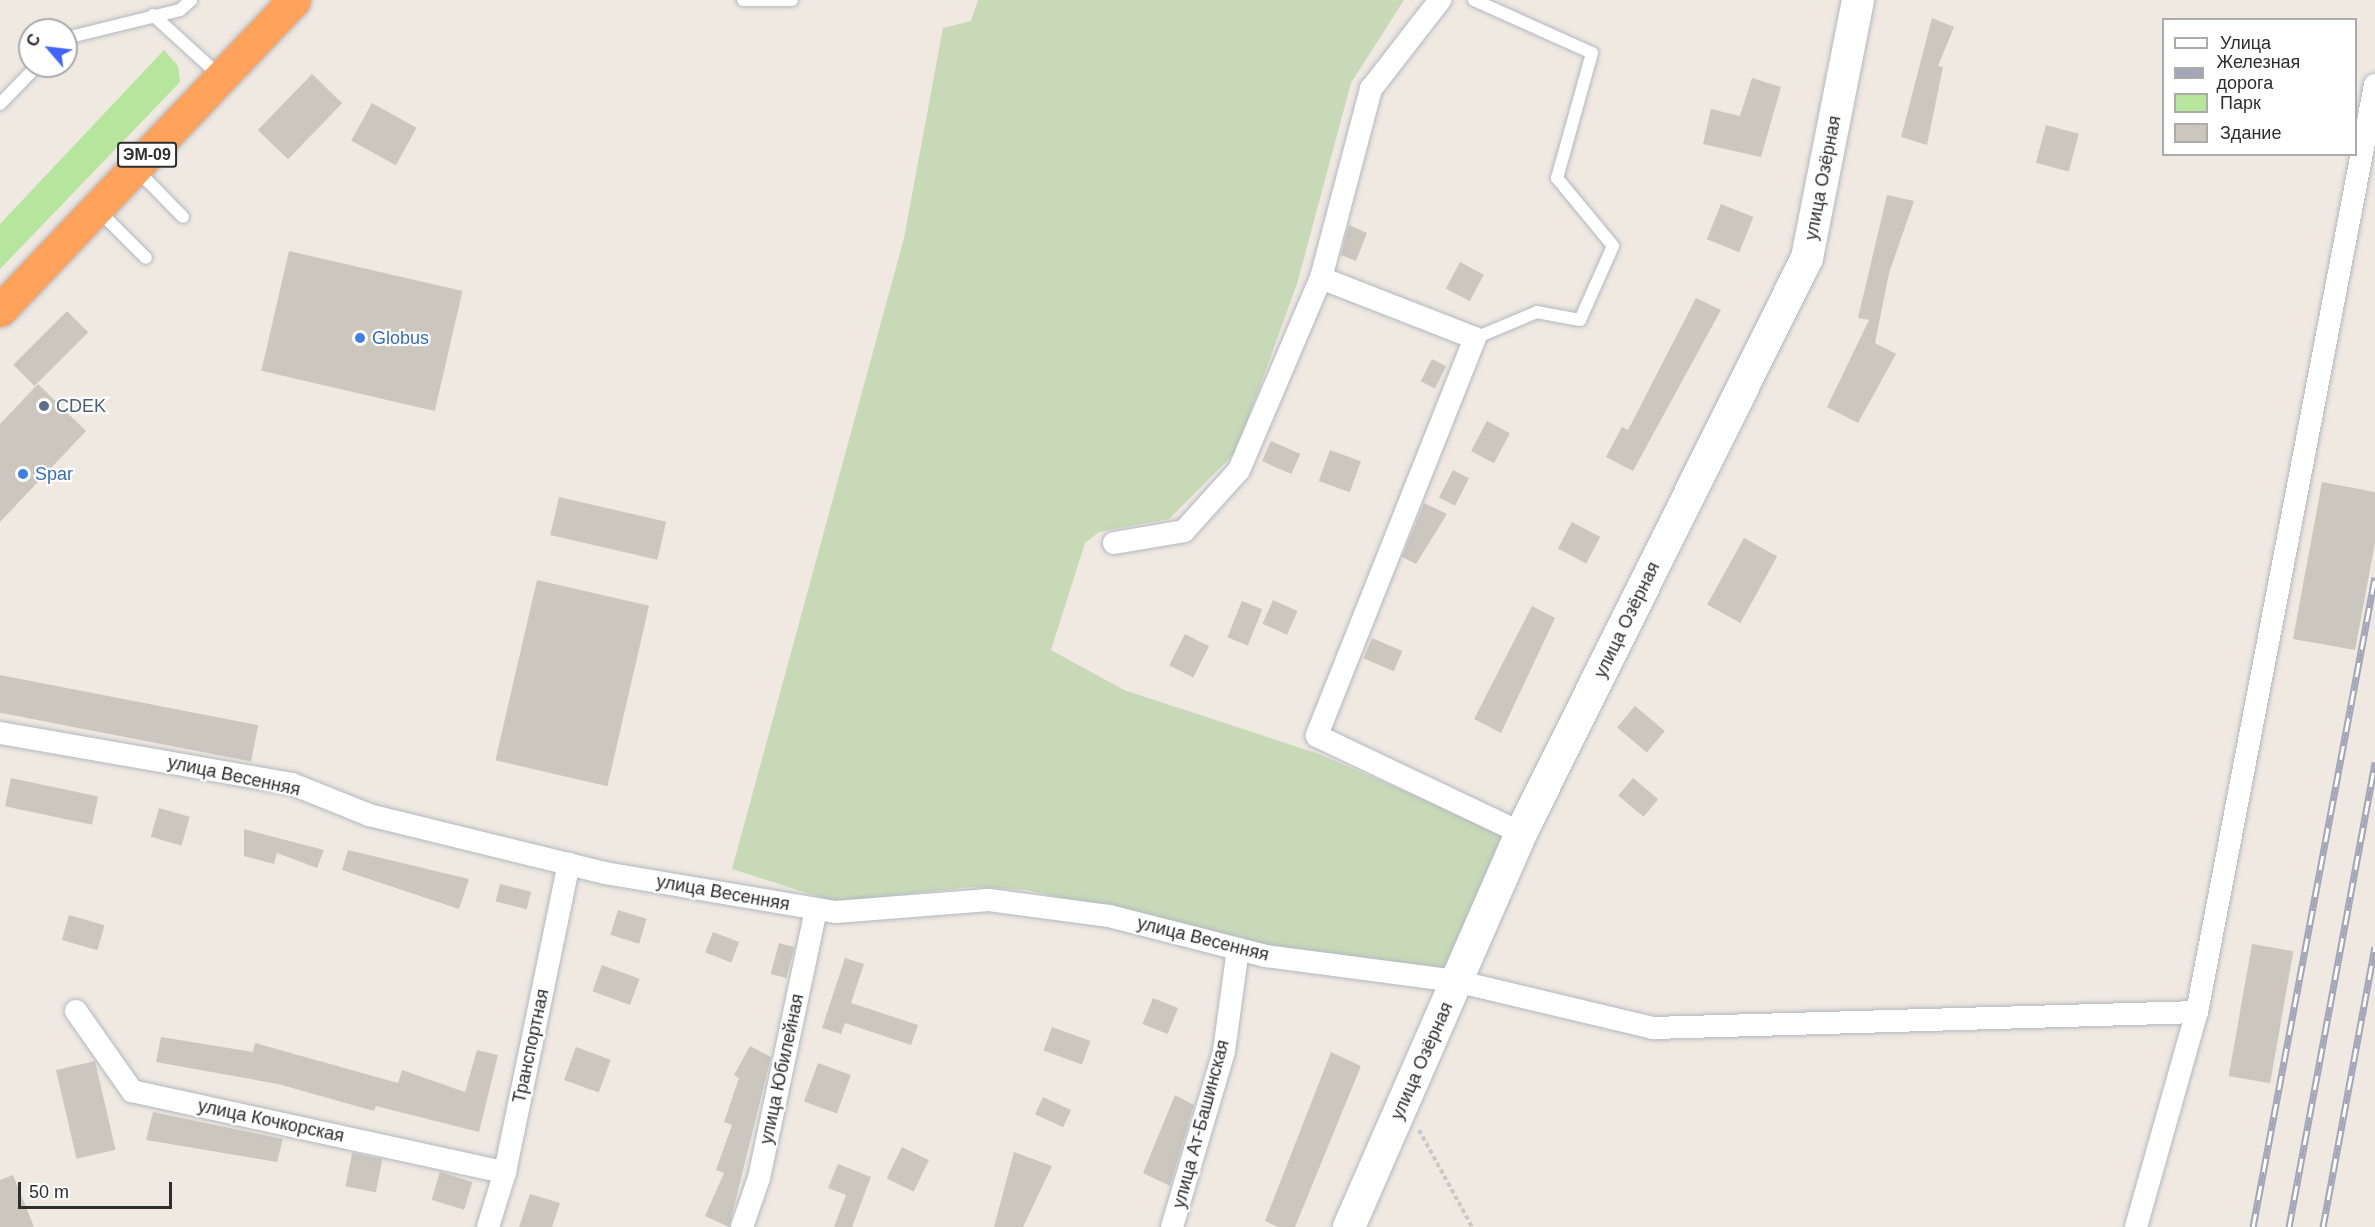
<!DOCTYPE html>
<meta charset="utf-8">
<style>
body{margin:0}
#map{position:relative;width:2375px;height:1227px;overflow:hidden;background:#efe9e1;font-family:Helvetica,sans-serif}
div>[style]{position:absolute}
.green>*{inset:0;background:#b6e59e}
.cemetery>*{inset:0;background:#c8d9b8}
.building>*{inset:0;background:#cbc7bf;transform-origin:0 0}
.path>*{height:4px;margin-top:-2px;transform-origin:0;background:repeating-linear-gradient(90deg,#c9c9c9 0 4.5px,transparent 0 7.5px)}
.roads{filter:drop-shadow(0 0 2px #b4b7c1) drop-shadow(0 0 2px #b4b7c1)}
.lane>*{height:12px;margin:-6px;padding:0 6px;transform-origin:6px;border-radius:6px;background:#fff}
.street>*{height:22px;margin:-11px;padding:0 11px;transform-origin:11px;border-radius:11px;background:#fff}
.secondary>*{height:32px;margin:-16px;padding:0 16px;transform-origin:16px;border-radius:16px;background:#fff}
.highway>*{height:33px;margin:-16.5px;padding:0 16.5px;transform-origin:16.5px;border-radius:16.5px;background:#ffa35c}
.rail>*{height:7px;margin-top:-3.5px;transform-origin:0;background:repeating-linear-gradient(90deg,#fff 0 14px,#a3a6b8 0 28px);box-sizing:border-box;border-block:2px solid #a3a6b8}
.dots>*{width:16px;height:16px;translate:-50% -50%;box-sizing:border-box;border:3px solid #fff;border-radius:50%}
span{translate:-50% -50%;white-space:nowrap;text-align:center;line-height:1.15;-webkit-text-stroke:4.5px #fff;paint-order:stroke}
.shield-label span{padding:2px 4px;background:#fff;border:2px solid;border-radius:4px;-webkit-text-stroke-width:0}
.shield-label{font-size:16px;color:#2e2e2e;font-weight:700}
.street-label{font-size:18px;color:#2e2e2e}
.shop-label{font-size:18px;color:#366cbe}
.left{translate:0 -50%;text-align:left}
.service-label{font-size:18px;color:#4e5e75}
.legend{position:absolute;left:2162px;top:18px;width:195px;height:138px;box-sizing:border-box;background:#fff;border:2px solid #ababab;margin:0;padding:8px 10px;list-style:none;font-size:18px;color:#2e2e2e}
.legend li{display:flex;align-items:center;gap:12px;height:30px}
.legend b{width:30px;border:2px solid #ababab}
.north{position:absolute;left:18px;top:18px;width:60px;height:60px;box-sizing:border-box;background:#fff;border:2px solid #ababab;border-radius:50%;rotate:298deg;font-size:16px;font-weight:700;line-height:24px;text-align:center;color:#2e2e2e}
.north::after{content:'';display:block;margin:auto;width:21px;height:27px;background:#4264fb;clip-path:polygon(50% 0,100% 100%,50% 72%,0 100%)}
.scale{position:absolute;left:18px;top:1182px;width:154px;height:27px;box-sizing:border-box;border:3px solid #2e2e2e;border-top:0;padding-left:8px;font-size:18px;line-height:21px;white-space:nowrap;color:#2e2e2e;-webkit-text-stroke:4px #fff;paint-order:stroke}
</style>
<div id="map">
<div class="green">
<i style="clip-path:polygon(164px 50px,178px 66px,180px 82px,0 269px,0 224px)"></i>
</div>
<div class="cemetery">
<i style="clip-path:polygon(978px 0,1404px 0,1351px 83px,1297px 284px,1236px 452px,1169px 519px,1099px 532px,1085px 543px,1051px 650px,1124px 690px,1319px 754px,1508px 836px,1451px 969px,1272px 946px,1027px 890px,971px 887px,835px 902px,732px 869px,904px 238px,943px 28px,971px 21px)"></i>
</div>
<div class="building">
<i style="clip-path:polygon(1932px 18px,1954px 27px,1938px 66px,1943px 67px,1927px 145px,1901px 137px)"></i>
<i style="left:312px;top:74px;width:42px;height:78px;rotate:44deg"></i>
<i style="clip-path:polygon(1752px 78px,1781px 87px,1761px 157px,1703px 144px,1711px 109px,1740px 116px)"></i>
<i style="left:372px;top:103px;width:51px;height:43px;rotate:29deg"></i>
<i style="left:2046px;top:125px;width:34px;height:39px;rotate:15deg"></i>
<i style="clip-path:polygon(1887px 195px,1914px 201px,1889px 273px,1875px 343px,1896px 354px,1858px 423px,1827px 407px,1869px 320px,1858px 318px)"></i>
<i style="left:1721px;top:204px;width:35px;height:38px;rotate:22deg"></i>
<i style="clip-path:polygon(1349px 225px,1367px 233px,1356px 261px,1341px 255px)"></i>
<i style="left:289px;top:251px;width:178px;height:123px;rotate:13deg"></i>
<i style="left:1460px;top:262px;width:27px;height:30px;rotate:28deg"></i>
<i style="clip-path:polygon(1696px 298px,1721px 310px,1633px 471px,1606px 457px,1622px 427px,1628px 430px)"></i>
<i style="left:67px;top:311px;width:30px;height:76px;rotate:45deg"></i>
<i style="left:1432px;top:359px;width:16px;height:25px;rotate:27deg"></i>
<i style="clip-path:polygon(38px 384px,86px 431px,0 522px,0 424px)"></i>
<i style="left:1487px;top:421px;width:26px;height:34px;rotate:28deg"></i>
<i style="left:1271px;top:441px;width:32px;height:22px;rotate:24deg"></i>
<i style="left:1330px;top:450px;width:33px;height:33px;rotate:20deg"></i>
<i style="left:1453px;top:470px;width:18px;height:31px;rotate:27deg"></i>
<i style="clip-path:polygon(2322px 482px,2375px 492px,2375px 543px,2355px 650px,2293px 639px)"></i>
<i style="left:559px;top:497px;width:110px;height:39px;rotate:13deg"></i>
<i style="clip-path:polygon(1424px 503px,1447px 514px,1416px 564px,1402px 557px)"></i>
<i style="left:1572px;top:522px;width:32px;height:30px;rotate:28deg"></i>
<i style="left:1744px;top:538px;width:38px;height:76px;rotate:29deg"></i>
<i style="left:537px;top:580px;width:115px;height:185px;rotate:13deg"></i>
<i style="left:1273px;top:600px;width:27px;height:26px;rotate:24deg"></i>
<i style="left:1242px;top:601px;width:22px;height:39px;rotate:22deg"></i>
<i style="clip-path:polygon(1532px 606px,1555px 618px,1501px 733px,1474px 719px)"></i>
<i style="left:1185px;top:634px;width:27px;height:35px;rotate:27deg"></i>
<i style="left:1372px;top:638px;width:33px;height:22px;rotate:23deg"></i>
<i style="left:0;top:675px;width:263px;height:37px;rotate:11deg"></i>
<i style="left:1635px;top:706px;width:39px;height:28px;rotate:40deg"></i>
<i style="left:11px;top:778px;width:89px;height:29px;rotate:12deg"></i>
<i style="left:1633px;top:778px;width:33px;height:23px;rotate:40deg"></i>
<i style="left:159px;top:808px;width:32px;height:30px;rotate:16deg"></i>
<i style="clip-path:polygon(244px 829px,324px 850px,317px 868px,277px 853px,274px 864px,244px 856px)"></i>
<i style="clip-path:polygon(348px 850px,469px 879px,459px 909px,342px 870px)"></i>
<i style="left:500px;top:884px;width:32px;height:18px;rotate:14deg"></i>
<i style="left:618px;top:910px;width:30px;height:26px;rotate:17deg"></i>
<i style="left:69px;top:915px;width:37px;height:26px;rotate:16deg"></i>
<i style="left:713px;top:932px;width:28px;height:22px;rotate:21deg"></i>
<i style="left:779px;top:943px;width:16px;height:32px;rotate:15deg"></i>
<i style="left:2252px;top:944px;width:42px;height:134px;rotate:10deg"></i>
<i style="clip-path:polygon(845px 958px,864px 964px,851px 1003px,918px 1025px,911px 1045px,845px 1023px,841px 1034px,822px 1028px)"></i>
<i style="left:602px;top:965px;width:40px;height:28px;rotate:20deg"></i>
<i style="left:1153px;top:998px;width:27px;height:28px;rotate:22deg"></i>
<i style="left:1052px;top:1027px;width:41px;height:25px;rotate:20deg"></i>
<i style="clip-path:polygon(161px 1037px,253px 1052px,255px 1043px,398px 1083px,402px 1070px,465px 1092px,477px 1050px,498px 1055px,479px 1132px,376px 1106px,374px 1111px,278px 1084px,156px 1062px)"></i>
<i style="clip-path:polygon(750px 1046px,771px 1057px,729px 1227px,705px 1216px,724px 1173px,716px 1170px,732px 1125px,724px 1122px,739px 1078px,734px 1075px)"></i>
<i style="left:576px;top:1047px;width:37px;height:35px;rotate:20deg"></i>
<i style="clip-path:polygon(1331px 1052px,1361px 1066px,1295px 1227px,1278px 1227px,1265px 1221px)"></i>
<i style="left:95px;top:1061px;width:91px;height:40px;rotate:77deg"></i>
<i style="left:818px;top:1063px;width:35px;height:41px;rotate:20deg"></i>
<i style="clip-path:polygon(1175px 1095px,1194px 1105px,1170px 1186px,1143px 1173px)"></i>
<i style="left:1043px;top:1097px;width:31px;height:19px;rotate:25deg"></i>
<i style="clip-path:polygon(153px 1112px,283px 1139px,277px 1162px,146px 1140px)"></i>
<i style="left:902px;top:1147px;width:30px;height:35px;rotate:26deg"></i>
<i style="clip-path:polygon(1014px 1152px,1052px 1166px,1023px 1227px,994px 1227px)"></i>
<i style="left:352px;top:1153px;width:31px;height:34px;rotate:11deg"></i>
<i style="clip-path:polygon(838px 1164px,871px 1177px,852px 1227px,834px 1227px,846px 1195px,828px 1188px)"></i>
<i style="left:440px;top:1172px;width:34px;height:29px;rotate:17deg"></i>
<i style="clip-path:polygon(13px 1175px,34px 1227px,0 1227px,0 1180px)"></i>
<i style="clip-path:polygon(530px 1194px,560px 1203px,552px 1227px,519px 1227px)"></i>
</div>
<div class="path">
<i style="left:1419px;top:1130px;width:111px;rotate:61.3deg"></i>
</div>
<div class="roads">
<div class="lane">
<i style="left:743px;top:0;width:49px"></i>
<i style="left:1474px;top:0;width:129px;rotate:24.2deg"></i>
<i style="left:1592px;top:53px;width:130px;rotate:105.6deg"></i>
<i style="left:1557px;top:178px;width:88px;rotate:50.5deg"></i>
<i style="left:1613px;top:246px;width:81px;rotate:114deg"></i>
<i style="left:1580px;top:320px;width:44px;rotate:-169.5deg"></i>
<i style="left:1537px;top:312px;width:67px;rotate:157.2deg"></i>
<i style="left:153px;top:15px;width:91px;rotate:42.3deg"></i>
<i style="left:66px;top:38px;width:117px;rotate:-13.8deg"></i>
<i style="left:180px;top:10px;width:15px;rotate:-42deg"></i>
<i style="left:0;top:104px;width:53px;rotate:-45.8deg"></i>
<i style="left:136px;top:169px;width:67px;rotate:45.6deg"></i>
<i style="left:97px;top:209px;width:69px;rotate:45deg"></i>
</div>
<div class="street">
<i style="left:1321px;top:278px;width:165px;rotate:21.3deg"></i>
<i style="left:1475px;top:338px;width:428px;rotate:111.7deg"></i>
<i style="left:1317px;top:736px;width:226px;rotate:25.4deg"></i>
<i style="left:1114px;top:543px;width:71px;rotate:-9.7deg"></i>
<i style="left:1184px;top:531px;width:82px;rotate:-48deg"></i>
<i style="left:1239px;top:470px;width:209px;rotate:-66.9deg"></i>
<i style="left:1321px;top:278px;width:196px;rotate:-75.2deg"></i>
<i style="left:1371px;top:89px;width:113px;rotate:-52.2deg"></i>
<i style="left:0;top:733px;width:296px;rotate:9.9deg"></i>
<i style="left:292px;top:784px;width:83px;rotate:21.9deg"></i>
<i style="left:369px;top:815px;width:243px;rotate:13.8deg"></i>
<i style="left:605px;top:873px;width:234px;rotate:9.6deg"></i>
<i style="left:836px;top:912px;width:153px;rotate:-4.5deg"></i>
<i style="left:989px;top:900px;width:121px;rotate:7.6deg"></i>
<i style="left:1109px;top:916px;width:162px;rotate:14.3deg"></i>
<i style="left:1266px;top:956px;width:192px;rotate:7.5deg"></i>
<i style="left:1456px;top:981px;width:203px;rotate:13.4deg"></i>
<i style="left:1653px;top:1028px;width:544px;rotate:-1.68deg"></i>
<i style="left:76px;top:1011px;width:98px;rotate:55deg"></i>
<i style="left:132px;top:1091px;width:382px;rotate:12.3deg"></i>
<i style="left:488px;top:1227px;width:58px;rotate:-72.8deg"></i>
<i style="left:505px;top:1172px;width:315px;rotate:-78.3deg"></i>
<i style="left:742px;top:1227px;width:52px;rotate:-70.9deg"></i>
<i style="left:759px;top:1178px;width:275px;rotate:-78deg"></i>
<i style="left:1172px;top:1227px;width:184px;rotate:-73.5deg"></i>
<i style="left:1224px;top:1051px;width:103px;rotate:-82.2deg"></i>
<i style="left:2136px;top:1227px;width:223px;rotate:-74.2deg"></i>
<i style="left:2197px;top:1012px;width:944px;rotate:-79.13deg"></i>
</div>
<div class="secondary">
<i style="left:1349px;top:1227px;width:430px;rotate:-66.4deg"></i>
<i style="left:1521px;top:833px;width:642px;rotate:-63.55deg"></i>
<i style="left:1807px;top:258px;width:263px;rotate:-78.8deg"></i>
</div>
<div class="highway">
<i style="left:0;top:310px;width:427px;rotate:-46.5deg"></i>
</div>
</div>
<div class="rail">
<i style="left:2253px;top:1227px;width:661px;rotate:-79.37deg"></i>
<i style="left:2289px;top:1227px;width:473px;rotate:-79.5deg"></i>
<i style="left:2323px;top:1227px;width:285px;rotate:-79.5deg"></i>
</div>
<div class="dots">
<i style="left:360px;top:338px;background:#3f7fe0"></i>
<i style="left:44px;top:406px;background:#5c6f8a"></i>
<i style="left:23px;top:474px;background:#3f7fe0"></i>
</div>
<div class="shield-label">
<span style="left:147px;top:155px">ЭМ-09</span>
</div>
<div class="street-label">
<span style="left:1823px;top:178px;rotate:-79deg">улица Озёрная</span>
<span style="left:1627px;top:620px;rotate:-64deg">улица Озёрная</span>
<span style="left:234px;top:776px;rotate:12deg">улица Весенняя</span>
<span style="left:723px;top:893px;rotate:10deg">улица Весенняя</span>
<span style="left:1203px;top:939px;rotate:14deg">улица Весенняя</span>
<span style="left:531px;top:1046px;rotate:-78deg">Транспортная</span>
<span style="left:1422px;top:1061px;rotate:-66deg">улица Озёрная</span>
<span style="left:782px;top:1069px;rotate:-78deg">улица Юбилейная</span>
<span style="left:271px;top:1121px;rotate:12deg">улица Кочкорская</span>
<span style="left:1201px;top:1124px;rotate:-75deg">улица Ат-Башинская</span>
</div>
<div class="shop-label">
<span class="left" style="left:372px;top:338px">Globus</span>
<span class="left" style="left:35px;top:474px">Spar</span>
</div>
<div class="service-label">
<span class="left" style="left:56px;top:406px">CDEK</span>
</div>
<ul class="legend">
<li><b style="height:8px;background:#fff"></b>Улица</li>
<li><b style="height:8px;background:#a3a6b8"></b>Железная дорога</li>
<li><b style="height:16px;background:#b6e59e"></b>Парк</li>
<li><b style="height:16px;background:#cbc7bf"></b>Здание</li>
</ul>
<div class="north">С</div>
<div class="scale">50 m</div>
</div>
